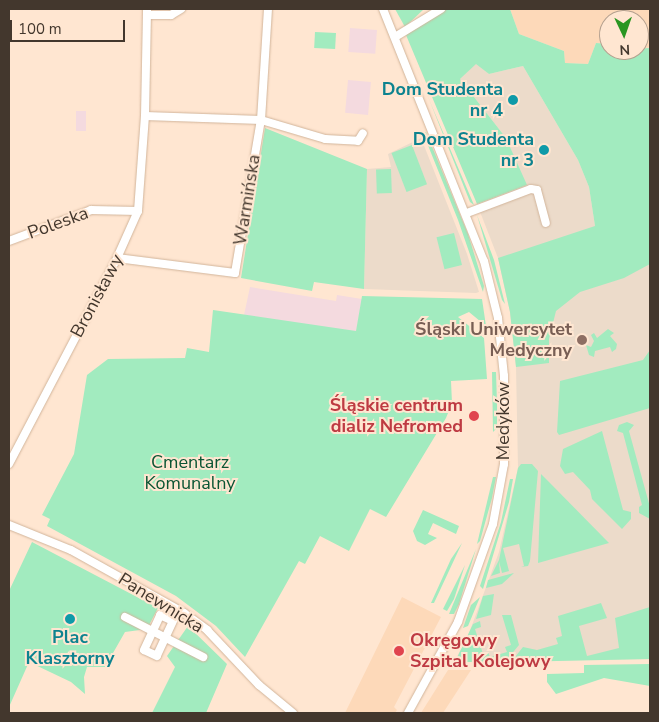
<!DOCTYPE html>
<meta charset="utf-8">
<style>
body{margin:0}
#map{position:relative;width:659px;height:722px;overflow:hidden;background:#ffe6d1;font-family:"Nunito Sans",sans-serif}
div>[style]{position:absolute}
.built>*{inset:0;background:#fdd9b9}
.industrial>*{inset:0;background:#f4dadf;transform-origin:0 0}
.education>*{inset:0;background:#ecdbca}
.green>*{inset:0;background:#a2ebbf;transform-origin:0 0}
.roads{filter:drop-shadow(0 0 1px #d2b59b) drop-shadow(0 0 1px #d2b59b)}
.minor>*{height:8px;margin:-4px;padding:0 4px;transform-origin:4px;border-radius:4px;background:#fff}
.dots>*{width:14px;height:14px;translate:-50% -50%;box-sizing:border-box;border:2px solid #ffe6d1;border-radius:50%}
span{translate:-50% -50%;white-space:nowrap;text-align:center;line-height:1.15;-webkit-text-stroke:4px #ffe6d1;paint-order:stroke}
.culture-label{font-size:18px;color:#0d838f;font-weight:700}
.right{translate:-100% -50%;text-align:right}
.street-label{font-size:18px;color:#43372d}
.education-label{font-size:18px;color:#785e54;font-weight:700}
.health-label{font-size:18px;color:#be3a42;font-weight:700}
.left{translate:0 -50%;text-align:left}
.park-label{font-size:18px;color:#0a5533}
.frame{position:absolute;inset:0;border:10px solid #43372d;pointer-events:none}
.north{position:absolute;left:599px;top:10px;width:50px;height:50px;box-sizing:border-box;background:#ffe6d1;border:1px solid #b4a08f;border-radius:50%;rotate:177deg;font-size:14px;font-weight:700;line-height:20px;text-align:center;color:#43372d}
.north::after{content:'';display:block;margin:auto;width:18px;height:22px;background:#2a9621;clip-path:polygon(50% 0,100% 100%,50% 72%,0 100%)}
.scale{position:absolute;left:10px;top:20px;width:115px;height:22px;box-sizing:border-box;border:2px solid #43372d;border-top:0;padding-left:6px;font-size:15px;line-height:18px;white-space:nowrap;color:#43372d;-webkit-text-stroke:4px #ffe6d1;paint-order:stroke}
</style>
<div id="map">
<div class="built">
<i style="clip-path:polygon(510px 9px,650px 9px,650px 48px,639px 47px,639px 20px,609px 20px,609px 44px,596px 43px,588px 64px,565px 63px,564px 51px,519px 34px)"></i>
<i style="clip-path:polygon(402px 597px,441px 617px,394px 707px,397px 710px,395px 713px,345px 713px)"></i>
<i style="clip-path:polygon(448px 670px,471px 670px,443px 713px,421px 713px)"></i>
</div>
<div class="industrial">
<i style="left:350px;top:28px;width:27px;height:24px;rotate:4deg"></i>
<i style="left:348px;top:80px;width:23px;height:33px;rotate:5deg"></i>
<i style="left:76px;top:111px;width:10px;height:20px"></i>
<i style="clip-path:polygon(250px 287px,336px 301px,337px 295px,362px 299px,356px 332px,244px 315px)"></i>
</div>
<div class="education">
<i style="clip-path:polygon(476px 63px,489px 74px,523px 66px,578px 160px,589px 187px,595px 226px,650px 235px,650px 659px,454px 662px,468px 636px,499px 552px,518px 468px,516px 367px,510px 312px,498px 258px,477px 204px,526px 185px,506px 138px,460px 79px)"></i>
<i style="clip-path:polygon(421px 138px,467px 254px,479px 292px,476px 293px,364px 289px,367px 169px,391px 167px,388px 154px)"></i>
</div>
<div class="green">
<i style="clip-path:polygon(395px 9px,424px 9px,405px 27px)"></i>
<i style="clip-path:polygon(444px 9px,510px 9px,519px 34px,564px 51px,565px 63px,588px 64px,596px 43px,609px 44px,609px 50px,650px 48px,650px 264px,624px 278px,580px 292px,556px 311px,549px 339px,549px 363px,516px 367px,510px 312px,498px 258px,595px 226px,589px 187px,578px 160px,523px 66px,489px 74px,476px 64px,460px 79px,506px 138px,527px 185px,477px 204px,406px 35px)"></i>
<i style="left:315px;top:32px;width:21px;height:16px;rotate:3deg"></i>
<i style="clip-path:polygon(405px 39px,431px 104px,474px 205px,470px 202px)"></i>
<i style="clip-path:polygon(265px 128px,367px 169px,364px 289px,314px 282px,312px 291px,241px 278px)"></i>
<i style="clip-path:polygon(426px 132px,468px 234px,484px 286px,483px 292px,458px 220px,423px 133px)"></i>
<i style="left:412px;top:145px;width:42px;height:22px;rotate:69deg"></i>
<i style="left:391px;top:169px;width:24px;height:15px;rotate:88deg"></i>
<i style="clip-path:polygon(477px 215px,494px 260px,505px 304px,502px 300px)"></i>
<i style="left:454px;top:233px;width:33px;height:18px;rotate:76deg"></i>
<i style="clip-path:polygon(362px 296px,482px 299px,486px 326px,469px 312px,458px 317px,484px 338px,487px 379px,451px 381px,452px 403px,446px 418px,386px 517px,370px 509px,349px 551px,320px 536px,305px 564px,299px 561px,245px 657px,216px 626px,176px 596px,47px 526px,50px 519px,42px 515px,74px 454px,87px 375px,108px 359px,185px 358px,187px 348px,209px 352px,213px 310px,356px 331px)"></i>
<i style="clip-path:polygon(608px 329px,614px 333px,610px 336px,617px 344px,616px 349px,612px 352px,610px 347px,595px 351px,594px 357px,589px 355px,586px 345px,591px 347px,594px 341px,591px 335px,594px 333px,597px 338px)"></i>
<i style="clip-path:polygon(650px 350px,650px 408px,559px 435px,557px 432px,560px 381px,643px 360px)"></i>
<i style="clip-path:polygon(492px 372px,496px 372px,497px 404px,497px 428px,493px 432px)"></i>
<i style="clip-path:polygon(627px 422px,634px 425px,629px 431px,650px 507px,650px 519px,639px 513px,639px 507px,642px 505px,623px 433px,617px 431px,619px 425px)"></i>
<i style="clip-path:polygon(602px 431px,623px 510px,631px 512px,631px 519px,622px 529px,592px 499px,590px 490px,573px 472px,565px 474px,560px 466px,563px 449px)"></i>
<i style="clip-path:polygon(521px 464px,532px 464px,538px 471px,530px 561px,528px 566px,521px 567px,524px 566px,519px 544px,503px 548px,509px 571px,502px 573px,499px 561px,500px 573px,491px 576px,499px 560px,518px 468px)"></i>
<i style="clip-path:polygon(541px 474px,549px 482px,609px 543px,538px 563px)"></i>
<i style="clip-path:polygon(493px 477px,496px 477px,492px 498px,480px 541px,477px 544px)"></i>
<i style="clip-path:polygon(510px 479px,513px 479px,509px 502px,483px 589px,480px 586px,501px 522px)"></i>
<i style="clip-path:polygon(423px 510px,459px 526px,456px 534px,433px 523px,428px 534px,437px 538px,425px 545px,417px 541px,413px 531px)"></i>
<i style="clip-path:polygon(32px 542px,158px 608px,147px 629px,125px 632px,105px 667px,87px 667px,84px 677px,85px 694px,71px 682px,29px 662px,9px 707px,9px 591px)"></i>
<i style="clip-path:polygon(462px 543px,434px 603px,431px 603px,451px 559px)"></i>
<i style="clip-path:polygon(476px 549px,459px 604px,454px 614px,449px 614px)"></i>
<i style="clip-path:polygon(465px 565px,454px 599px,447px 611px,443px 609px)"></i>
<i style="clip-path:polygon(514px 573px,502px 584px,486px 588px,488px 580px)"></i>
<i style="clip-path:polygon(494px 594px,491px 615px,476px 619px,483px 596px)"></i>
<i style="clip-path:polygon(480px 597px,468px 626px,463px 628px,471px 605px)"></i>
<i style="clip-path:polygon(601px 603px,607px 618px,579px 626px,587px 656px,619px 648px,615px 618px,650px 607px,650px 659px,511px 662px,523px 647px,537px 650px,558px 644px,556px 638px,562px 636px,558px 616px)"></i>
<i style="clip-path:polygon(502px 615px,511px 615px,519px 645px,505px 662px,455px 662px,473px 624px,480px 621px,481px 627px,475px 629px,483px 654px,488px 652px,490px 657px,507px 652px,505px 647px,511px 645px)"></i>
<i style="clip-path:polygon(188px 626px,227px 664px,206px 713px,152px 713px,175px 667px,167px 656px)"></i>
<i style="clip-path:polygon(650px 664px,650px 686px,604px 678px,556px 694px,547px 682px,547px 674px,584px 673px,584px 665px)"></i>
</div>
<div class="roads">
<div class="minor">
<i style="left:383px;top:9px;width:271px;rotate:68.2deg"></i>
<i style="left:484px;top:261px;width:59px;rotate:76.2deg"></i>
<i style="left:498px;top:318px;width:58px;rotate:84.1deg"></i>
<i style="left:504px;top:376px;width:88px;rotate:90deg"></i>
<i style="left:504px;top:464px;width:61px;rotate:100.4deg"></i>
<i style="left:493px;top:524px;width:104px;rotate:109.7deg"></i>
<i style="left:458px;top:622px;width:104px;rotate:118.8deg"></i>
<i style="left:147px;top:15px;width:24px"></i>
<i style="left:171px;top:15px;width:12px;rotate:-31deg"></i>
<i style="left:395px;top:37px;width:54px;rotate:-31.3deg"></i>
<i style="left:145px;top:116px;width:116px;rotate:2deg"></i>
<i style="left:261px;top:120px;width:67px;rotate:16.5deg"></i>
<i style="left:325px;top:139px;width:33px;rotate:3deg"></i>
<i style="left:358px;top:141px;width:9px;rotate:-58deg"></i>
<i style="left:467px;top:213px;width:68px;rotate:-20.6deg"></i>
<i style="left:531px;top:189px;width:6px;rotate:9deg"></i>
<i style="left:537px;top:190px;width:34px;rotate:75deg"></i>
<i style="left:9px;top:241px;width:88px;rotate:-20.7deg"></i>
<i style="left:91px;top:210px;width:47px;rotate:1.2deg"></i>
<i style="left:117px;top:258px;width:119px;rotate:7.2deg"></i>
<i style="left:235px;top:273px;width:155px;rotate:-80.4deg"></i>
<i style="left:261px;top:120px;width:111px;rotate:-86.4deg"></i>
<i style="left:9px;top:464px;width:233px;rotate:-62.3deg"></i>
<i style="left:117px;top:258px;width:51px;rotate:-65.9deg"></i>
<i style="left:138px;top:211px;width:95px;rotate:-85.8deg"></i>
<i style="left:145px;top:116px;width:107px;rotate:-88.9deg"></i>
<i style="left:9px;top:525px;width:67px;rotate:22deg"></i>
<i style="left:71px;top:550px;width:129px;rotate:29.1deg"></i>
<i style="left:184px;top:613px;width:29px;rotate:36deg"></i>
<i style="left:207px;top:630px;width:76px;rotate:46.6deg"></i>
<i style="left:259px;top:685px;width:44px;rotate:39.5deg"></i>
<i style="left:160px;top:615px;width:14px;rotate:25deg"></i>
<i style="left:173px;top:621px;width:38px;rotate:115deg"></i>
<i style="left:157px;top:656px;width:14px;rotate:-155deg"></i>
<i style="left:144px;top:650px;width:38px;rotate:-65deg"></i>
<i style="left:125px;top:617px;width:88px;rotate:27.1deg"></i>
</div>
</div>
<div class="dots">
<i style="left:513px;top:100px;background:#0f9aa8"></i>
<i style="left:544px;top:150px;background:#0f9aa8"></i>
<i style="left:582px;top:340px;background:#8d6e63"></i>
<i style="left:474px;top:416px;background:#e0444e"></i>
<i style="left:70px;top:619px;background:#0f9aa8"></i>
<i style="left:399px;top:651px;background:#e0444e"></i>
</div>
<div class="culture-label">
<span class="right" style="left:503px;top:100px">Dom Studenta<br>nr 4</span>
<span class="right" style="left:534px;top:150px">Dom Studenta<br>nr 3</span>
<span style="left:70px;top:648px">Plac<br>Klasztorny</span>
</div>
<div class="street-label">
<span style="left:247px;top:200px;rotate:-81deg">Warmińska</span>
<span style="left:58px;top:223px;rotate:-20deg">Poleska</span>
<span style="left:97px;top:296px;rotate:-62deg">Bronisławy</span>
<span style="left:503px;top:421px;rotate:-90deg">Medyków</span>
<span style="left:161px;top:603px;rotate:32deg">Panewnicka</span>
</div>
<div class="education-label">
<span class="right" style="left:572px;top:340px">Śląski Uniwersytet<br>Medyczny</span>
</div>
<div class="health-label">
<span class="right" style="left:463px;top:416px">Śląskie centrum<br>dializ Nefromed</span>
<span class="left" style="left:410px;top:651px">Okręgowy<br>Szpital Kolejowy</span>
</div>
<div class="park-label">
<span style="left:190px;top:473px">Cmentarz<br>Komunalny</span>
</div>
<div class="frame"></div>
<div class="north">N</div>
<div class="scale">100 m</div>
</div>
